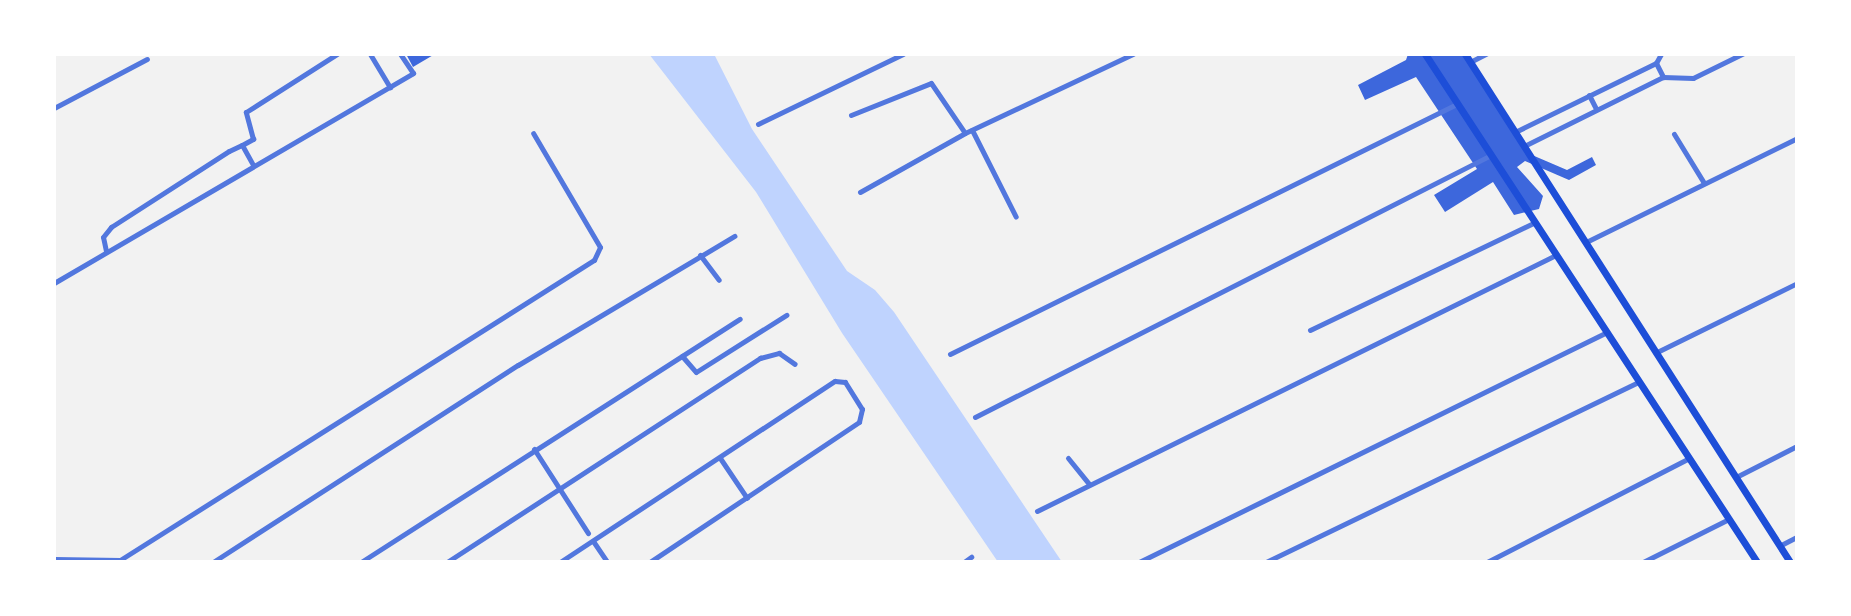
<!DOCTYPE html>
<style>
body{margin:0}
#map{position:relative;width:1851px;height:616px;overflow:hidden;background:#f2f2f2;font-family:Rubik,sans-serif}
div>[style]{position:absolute}
.water>*{inset:0;background:#bfd3fe}
.building>*{inset:0;background:#3d67dc}
.minor>*{height:5px;margin:-2.5px;padding:0 2.5px;transform-origin:2.5px;border-radius:2.5px;background:#5277de}
.primary>*{height:7px;margin:-3.5px;padding:0 3.5px;transform-origin:3.5px;border-radius:3.5px;background:#1d4ed8}
span{translate:-50% -50%;white-space:nowrap;text-align:center;line-height:1.15;-webkit-text-stroke:7px #fff;paint-order:stroke}
.frame{position:absolute;inset:0;border:56px solid #fff;pointer-events:none}
</style>
<div id="map">
<div class="water">
<i style="clip-path:polygon(649px 54px,714px 54px,752px 129px,847px 271px,875px 290px,894px 312px,1062px 562px,998px 562px,842px 333px,756px 192px)"></i>
</div>
<div class="building">
<i style="clip-path:polygon(406px 54px,435px 54px,413px 67px)"></i>
<i style="clip-path:polygon(1408px 54px,1467px 54px,1532px 155px,1567px 170px,1592px 157px,1596px 165px,1569px 180px,1525px 161px,1517px 167px,1543px 196px,1539px 209px,1514px 215px,1493px 182px,1445px 212px,1434px 195px,1477px 169px,1416px 77px,1365px 100px,1358px 85px,1406px 60px)"></i>
</div>
<div class="minor">
<i style="left:370px;top:54px;width:39px;rotate:59deg"></i>
<i style="left:1470px;top:62px;width:18px;rotate:-27deg"></i>
<i style="left:1656px;top:63px;width:16px;rotate:63deg"></i>
<i style="left:1589px;top:95px;width:16px;rotate:63deg"></i>
<i style="left:54px;top:108px;width:105px;rotate:-27.8deg"></i>
<i style="left:851px;top:115px;width:86px;rotate:-21.8deg"></i>
<i style="left:931px;top:83px;width:60px;rotate:55.8deg"></i>
<i style="left:758px;top:124px;width:161px;rotate:-25.8deg"></i>
<i style="left:972px;top:130px;width:97px;rotate:63.2deg"></i>
<i style="left:1515px;top:132px;width:157px;rotate:-26.1deg"></i>
<i style="left:1656px;top:63px;width:10px;rotate:-61deg"></i>
<i style="left:1674px;top:134px;width:57px;rotate:58.5deg"></i>
<i style="left:242px;top:145px;width:13px;rotate:-29deg"></i>
<i style="left:253px;top:139px;width:28px;rotate:-105deg"></i>
<i style="left:246px;top:112px;width:108px;rotate:-32.5deg"></i>
<i style="left:1524px;top:146px;width:155px;rotate:-26.4deg"></i>
<i style="left:1663px;top:77px;width:30px;rotate:2deg"></i>
<i style="left:1693px;top:78px;width:55px;rotate:-26.1deg"></i>
<i style="left:860px;top:192px;width:120px;rotate:-29.3deg"></i>
<i style="left:965px;top:133px;width:186px;rotate:-25.2deg"></i>
<i style="left:1586px;top:242px;width:235px;rotate:-26.2deg"></i>
<i style="left:106px;top:251px;width:14px;rotate:-102deg"></i>
<i style="left:103px;top:237px;width:13px;rotate:-51deg"></i>
<i style="left:111px;top:227px;width:140px;rotate:-32.8deg"></i>
<i style="left:229px;top:151px;width:14px;rotate:-25deg"></i>
<i style="left:242px;top:145px;width:23px;rotate:61deg"></i>
<i style="left:700px;top:255px;width:31px;rotate:53deg"></i>
<i style="left:54px;top:283px;width:416px;rotate:-30.3deg"></i>
<i style="left:413px;top:73px;width:23px;rotate:-124deg"></i>
<i style="left:1310px;top:330px;width:250px;rotate:-25.6deg"></i>
<i style="left:1657px;top:352px;width:156px;rotate:-26.2deg"></i>
<i style="left:950px;top:354px;width:565px;rotate:-26.25deg"></i>
<i style="left:682px;top:356px;width:21px;rotate:49deg"></i>
<i style="left:696px;top:372px;width:107px;rotate:-32.3deg"></i>
<i style="left:975px;top:417px;width:579px;rotate:-26.92deg"></i>
<i style="left:534px;top:449px;width:100px;rotate:57.3deg"></i>
<i style="left:720px;top:458px;width:48px;rotate:56deg"></i>
<i style="left:1068px;top:458px;width:33px;rotate:51deg"></i>
<i style="left:1738px;top:476px;width:66px;rotate:-27deg"></i>
<i style="left:1037px;top:511px;width:579px;rotate:-26.26deg"></i>
<i style="left:593px;top:541px;width:25px;rotate:56deg"></i>
<i style="left:1781px;top:545px;width:18px;rotate:-27deg"></i>
<i style="left:54px;top:559px;width:66px;rotate:0.9deg"></i>
<i style="left:120px;top:560px;width:561px;rotate:-32.33deg"></i>
<i style="left:594px;top:260px;width:14px;rotate:-65deg"></i>
<i style="left:600px;top:247px;width:132px;rotate:-120.4deg"></i>
<i style="left:213px;top:562px;width:363px;rotate:-32.9deg"></i>
<i style="left:518px;top:365px;width:252px;rotate:-30.8deg"></i>
<i style="left:361px;top:562px;width:450px;rotate:-32.7deg"></i>
<i style="left:447px;top:562px;width:374px;rotate:-33.1deg"></i>
<i style="left:760px;top:358px;width:20px;rotate:-15deg"></i>
<i style="left:779px;top:353px;width:19px;rotate:35deg"></i>
<i style="left:560px;top:562px;width:329px;rotate:-33.4deg"></i>
<i style="left:835px;top:381px;width:10px;rotate:6deg"></i>
<i style="left:845px;top:382px;width:32px;rotate:58deg"></i>
<i style="left:862px;top:409px;width:13px;rotate:103deg"></i>
<i style="left:859px;top:422px;width:252px;rotate:146.2deg"></i>
<i style="left:964px;top:562px;width:9px;rotate:-36deg"></i>
<i style="left:1139px;top:562px;width:521px;rotate:-26.17deg"></i>
<i style="left:1266px;top:562px;width:413px;rotate:-25.8deg"></i>
<i style="left:1487px;top:562px;width:227px;rotate:-27.2deg"></i>
<i style="left:1643px;top:562px;width:96px;rotate:-26.6deg"></i>
</div>
<div class="primary">
<i style="left:1425px;top:54px;width:607px;rotate:56.83deg"></i>
<i style="left:1465px;top:54px;width:603px;rotate:57.39deg"></i>
</div>
<div class="frame"></div>
</div>
